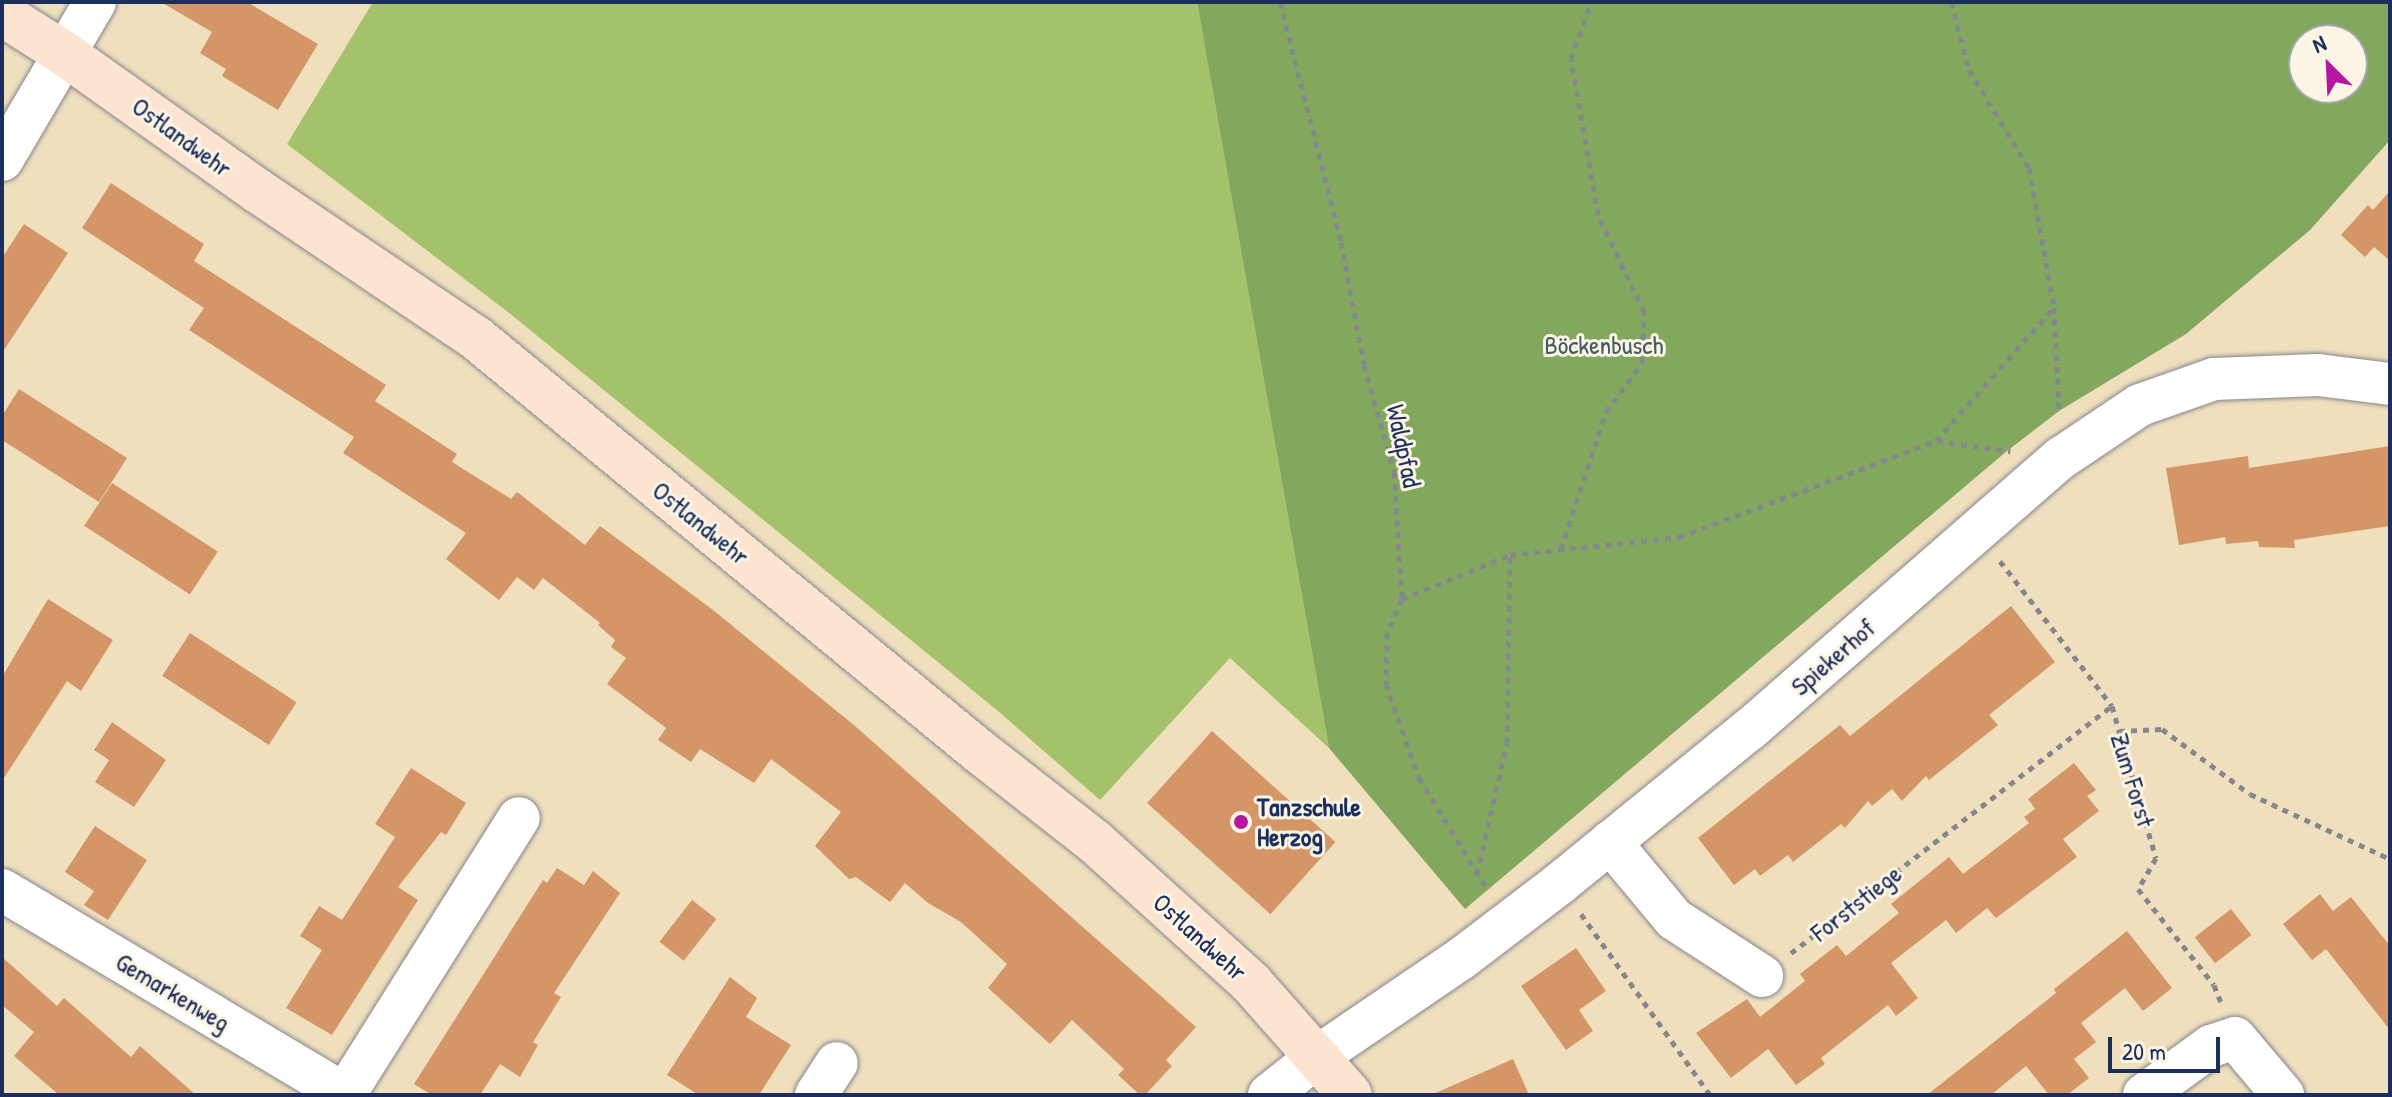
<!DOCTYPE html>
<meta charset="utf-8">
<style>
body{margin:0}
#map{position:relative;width:2392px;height:1097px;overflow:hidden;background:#efdfbd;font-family:"Patrick Hand",sans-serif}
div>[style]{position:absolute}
.green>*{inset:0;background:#a3c26a}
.forest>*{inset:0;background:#82a85e}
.building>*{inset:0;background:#d49667;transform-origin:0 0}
.path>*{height:5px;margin-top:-2.5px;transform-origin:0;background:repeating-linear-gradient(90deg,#85878e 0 6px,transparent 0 12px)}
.roads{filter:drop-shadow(0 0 2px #85878e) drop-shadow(0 0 2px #85878e)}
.street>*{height:42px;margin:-21px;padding:0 21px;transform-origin:21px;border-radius:21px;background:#fff}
.secondary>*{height:44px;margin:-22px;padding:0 22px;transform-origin:22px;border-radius:22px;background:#fde4d1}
.dots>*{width:22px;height:22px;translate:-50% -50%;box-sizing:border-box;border:4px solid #fcf5e5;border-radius:50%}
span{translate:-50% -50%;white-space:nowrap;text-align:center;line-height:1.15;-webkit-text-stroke:6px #fcf5e5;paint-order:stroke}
.street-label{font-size:26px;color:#1b2f5e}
.park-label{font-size:26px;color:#445b62}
.poi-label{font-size:26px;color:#1b2f5e;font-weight:700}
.left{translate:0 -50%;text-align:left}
.frame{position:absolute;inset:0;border:4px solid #1b2f5e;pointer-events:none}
.north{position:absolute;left:2288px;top:24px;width:80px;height:80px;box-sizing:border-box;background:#fcf5e5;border:2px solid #a2a6af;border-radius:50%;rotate:336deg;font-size:22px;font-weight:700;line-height:32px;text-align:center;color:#1b2f5e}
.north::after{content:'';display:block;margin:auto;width:28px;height:36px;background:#b5179e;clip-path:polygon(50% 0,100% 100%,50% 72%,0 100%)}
.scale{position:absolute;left:2108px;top:1037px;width:112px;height:36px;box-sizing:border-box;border:4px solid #1b2f5e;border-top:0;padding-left:10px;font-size:24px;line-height:28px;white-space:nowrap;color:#1b2f5e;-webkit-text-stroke:6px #fcf5e5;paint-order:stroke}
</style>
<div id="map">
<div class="green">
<i style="clip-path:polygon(373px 2px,1197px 2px,1329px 748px,1230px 658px,1100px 800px,998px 711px,508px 312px,287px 144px)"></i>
</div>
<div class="forest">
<i style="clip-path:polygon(evenodd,1197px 2px,2390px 2px,2390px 140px,2310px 230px,2186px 334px,2059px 411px,2007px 451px,1465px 909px,1329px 748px,1197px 2px,2304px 40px,2352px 40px,2352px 88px,2304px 88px,2304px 40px)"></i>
</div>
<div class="building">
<i style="clip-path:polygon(161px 2px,247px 2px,318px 44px,278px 110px,222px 76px,226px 69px,200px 53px,212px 32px)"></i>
<i style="clip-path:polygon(111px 183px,204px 244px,194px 261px,386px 385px,375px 401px,457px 454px,452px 462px,511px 499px,517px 492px,585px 545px,600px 526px,713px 610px,855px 726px,1196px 1027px,1166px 1060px,1172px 1066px,1145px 1095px,1140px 1095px,1118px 1075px,1124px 1069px,1072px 1020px,1050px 1044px,988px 988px,1007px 964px,961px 922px,928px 903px,905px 883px,890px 902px,856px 877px,849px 879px,815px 846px,841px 812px,771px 759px,754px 783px,700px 749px,691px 762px,658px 740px,666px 728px,607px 684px,626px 658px,611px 647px,615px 640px,598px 625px,600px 623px,543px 578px,534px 590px,517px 577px,499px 600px,446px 559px,466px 533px,343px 453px,354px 437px,189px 330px,204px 308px,82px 228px)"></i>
<i style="clip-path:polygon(2390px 191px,2390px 261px,2374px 247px,2365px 257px,2341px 235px,2368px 205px,2373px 210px)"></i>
<i style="clip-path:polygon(24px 224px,68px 253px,2px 353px,2px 258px)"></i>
<i style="clip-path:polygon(19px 389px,127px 458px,99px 502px,2px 440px,2px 416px)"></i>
<i style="clip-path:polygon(2390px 446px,2390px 526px,2294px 540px,2295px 548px,2259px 547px,2258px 541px,2226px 544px,2225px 537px,2179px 545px,2166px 468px,2248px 456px,2249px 468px)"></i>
<i style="left:112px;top:483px;width:126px;height:51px;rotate:33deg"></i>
<i style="clip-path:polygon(48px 599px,113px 640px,81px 691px,67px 681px,2px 781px,2px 677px)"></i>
<i style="clip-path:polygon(2011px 606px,2055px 662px,1989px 715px,1998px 725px,1929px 780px,1926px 776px,1902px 801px,1892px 789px,1872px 806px,1868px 801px,1845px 828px,1841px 824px,1793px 862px,1788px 855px,1760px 876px,1755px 869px,1734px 885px,1698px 838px,1840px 725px,1850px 736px)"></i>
<i style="left:190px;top:633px;width:127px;height:51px;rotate:33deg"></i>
<i style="clip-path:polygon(112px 722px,166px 760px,134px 807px,95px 782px,109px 760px,94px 750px)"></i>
<i style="left:1212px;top:731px;width:166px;height:97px;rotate:42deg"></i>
<i style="clip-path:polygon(2074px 763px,2096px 790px,2087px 796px,2099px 811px,2063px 839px,2077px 857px,1996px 918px,1987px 908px,1956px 933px,1946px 920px,1891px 963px,1918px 998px,1896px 1016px,1888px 1005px,1821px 1058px,1825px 1064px,1796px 1085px,1768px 1049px,1731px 1078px,1696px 1033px,1747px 999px,1760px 1017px,1805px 981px,1800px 974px,1837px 945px,1846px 956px,1899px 913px,1891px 904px,1949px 857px,1963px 874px,2029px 823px,2024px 817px,2035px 809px,2028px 799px)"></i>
<i style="clip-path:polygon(411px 768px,466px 803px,446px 835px,441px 832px,398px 887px,418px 900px,332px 1035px,286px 1008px,322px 950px,300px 936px,319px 906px,342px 920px,395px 837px,375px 824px)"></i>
<i style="clip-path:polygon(95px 826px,147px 860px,108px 920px,84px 905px,94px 891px,65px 872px)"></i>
<i style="clip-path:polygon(557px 868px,584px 885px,593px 871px,620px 893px,554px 993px,561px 997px,533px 1042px,538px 1045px,520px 1077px,500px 1064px,480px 1095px,432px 1095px,414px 1084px,543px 880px,547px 883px)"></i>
<i style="clip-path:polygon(2320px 894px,2333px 911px,2351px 897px,2390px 946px,2390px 1030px,2326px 949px,2312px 960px,2283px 924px)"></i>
<i style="left:692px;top:900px;width:31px;height:53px;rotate:38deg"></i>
<i style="left:2231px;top:909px;width:33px;height:46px;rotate:52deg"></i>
<i style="clip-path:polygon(2127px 931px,2172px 988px,2143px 1011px,2125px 988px,2081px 1023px,2096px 1042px,2074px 1059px,2089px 1078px,2067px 1095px,2049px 1095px,2026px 1066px,1991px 1095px,1927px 1095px,2056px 993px,2054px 989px)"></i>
<i style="clip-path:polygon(1576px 948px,1606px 991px,1579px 1010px,1593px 1031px,1566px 1050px,1521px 986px)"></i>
<i style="clip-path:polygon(2px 957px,57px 1006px,64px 998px,131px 1057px,140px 1046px,196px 1095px,59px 1095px,14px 1056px,34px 1032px,2px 1005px)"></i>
<i style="clip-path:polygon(730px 977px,757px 998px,746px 1017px,791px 1045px,759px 1095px,699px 1095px,667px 1075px)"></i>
<i style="clip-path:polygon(1513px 1059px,1529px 1095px,1431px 1095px)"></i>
</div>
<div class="path">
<i style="left:1280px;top:2px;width:248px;rotate:75.7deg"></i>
<i style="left:1341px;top:242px;width:125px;rotate:79.4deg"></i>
<i style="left:1364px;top:365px;width:111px;rotate:74.3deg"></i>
<i style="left:1394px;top:472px;width:127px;rotate:86.4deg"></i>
<i style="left:1402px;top:599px;width:37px;rotate:114deg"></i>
<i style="left:1387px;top:633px;width:51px;rotate:91.1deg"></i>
<i style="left:1386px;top:684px;width:100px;rotate:70.7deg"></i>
<i style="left:1419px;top:778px;width:130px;rotate:58.5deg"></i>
<i style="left:1951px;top:2px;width:70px;rotate:75.2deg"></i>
<i style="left:1969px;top:70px;width:115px;rotate:58.5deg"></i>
<i style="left:2029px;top:168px;width:141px;rotate:79.8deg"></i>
<i style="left:2054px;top:307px;width:104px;rotate:87.2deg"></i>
<i style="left:1937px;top:441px;width:74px;rotate:7.8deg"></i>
<i style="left:1561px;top:549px;width:144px;rotate:-71.8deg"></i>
<i style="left:1606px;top:412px;width:61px;rotate:-53.7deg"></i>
<i style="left:1642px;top:363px;width:51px;rotate:-87.8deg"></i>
<i style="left:1644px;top:312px;width:107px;rotate:-115.4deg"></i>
<i style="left:1598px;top:215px;width:158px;rotate:-99.8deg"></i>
<i style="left:1571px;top:59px;width:60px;rotate:-70.7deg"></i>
<i style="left:2000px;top:561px;width:183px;rotate:52.3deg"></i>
<i style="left:2112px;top:706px;width:158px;rotate:73.9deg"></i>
<i style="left:2156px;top:858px;width:36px;rotate:120deg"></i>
<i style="left:2138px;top:889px;width:122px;rotate:51.6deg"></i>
<i style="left:2214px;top:985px;width:18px;rotate:68deg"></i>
<i style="left:1402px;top:599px;width:117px;rotate:-22.2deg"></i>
<i style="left:2119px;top:731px;width:43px;rotate:-2.7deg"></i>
<i style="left:2162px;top:729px;width:109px;rotate:36.5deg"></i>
<i style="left:2250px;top:794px;width:154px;rotate:24.9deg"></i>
<i style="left:1477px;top:874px;width:134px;rotate:-77.1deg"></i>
<i style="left:1507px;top:743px;width:188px;rotate:-89.1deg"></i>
<i style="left:1510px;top:555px;width:170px;rotate:-6.1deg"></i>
<i style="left:1679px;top:537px;width:274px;rotate:-20.5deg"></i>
<i style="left:1936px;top:441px;width:179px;rotate:-48.6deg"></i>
<i style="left:1581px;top:914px;width:222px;rotate:54.5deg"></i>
<i style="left:1791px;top:953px;width:405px;rotate:-37.6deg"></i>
</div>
<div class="roads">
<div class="street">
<i style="left:2px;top:160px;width:183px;rotate:-59.5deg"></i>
<i style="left:1610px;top:842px;width:100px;rotate:50.3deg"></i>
<i style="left:1674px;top:919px;width:105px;rotate:32.9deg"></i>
<i style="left:2px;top:890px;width:400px;rotate:30.8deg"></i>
<i style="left:345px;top:1094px;width:326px;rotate:-57.8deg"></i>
<i style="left:816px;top:1095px;width:38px;rotate:-57deg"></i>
<i style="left:1269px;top:1095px;width:63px;rotate:-38.5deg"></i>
<i style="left:1318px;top:1056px;width:174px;rotate:-34.2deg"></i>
<i style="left:1462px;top:958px;width:122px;rotate:-37.3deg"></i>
<i style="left:1559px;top:884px;width:246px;rotate:-39.1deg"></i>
<i style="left:1750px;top:729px;width:413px;rotate:-41.1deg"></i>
<i style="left:2061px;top:458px;width:95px;rotate:-33.9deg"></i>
<i style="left:2140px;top:405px;width:78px;rotate:-19.4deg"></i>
<i style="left:2214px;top:379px;width:104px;rotate:-2.2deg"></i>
<i style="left:2318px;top:375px;width:73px;rotate:7.1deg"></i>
<i style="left:2144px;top:1095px;width:83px;rotate:-36.2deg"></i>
<i style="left:2211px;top:1046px;width:25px;rotate:-18deg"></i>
<i style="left:2235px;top:1038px;width:75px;rotate:49.9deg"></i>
</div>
<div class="secondary">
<i style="left:2px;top:14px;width:75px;rotate:32.4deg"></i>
<i style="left:65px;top:54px;width:237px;rotate:35.4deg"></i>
<i style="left:258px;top:191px;width:263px;rotate:34deg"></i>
<i style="left:476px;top:338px;width:652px;rotate:39.4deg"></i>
<i style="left:980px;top:752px;width:145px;rotate:38deg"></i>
<i style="left:1094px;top:841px;width:212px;rotate:42.1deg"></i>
<i style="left:1251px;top:983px;width:149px;rotate:48.5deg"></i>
</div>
</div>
<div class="dots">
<i style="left:1241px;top:822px;background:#b5179e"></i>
</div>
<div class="street-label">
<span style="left:182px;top:137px;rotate:36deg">Ostlandwehr</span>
<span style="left:1404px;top:446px;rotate:78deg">Waldpfad</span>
<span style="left:701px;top:523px;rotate:39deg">Ostlandwehr</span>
<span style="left:1833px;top:657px;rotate:-41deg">Spiekerhof</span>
<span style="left:2133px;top:780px;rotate:73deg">Zum Forst</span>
<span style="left:1856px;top:903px;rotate:-38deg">Forststiege</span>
<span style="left:1200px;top:937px;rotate:42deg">Ostlandwehr</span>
<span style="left:173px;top:992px;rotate:31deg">Gemarkenweg</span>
</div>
<div class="park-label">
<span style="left:1604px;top:345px">Böckenbusch</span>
</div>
<div class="poi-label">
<span class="left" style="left:1257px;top:822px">Tanzschule<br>Herzog</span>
</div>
<div class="frame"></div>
<div class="north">N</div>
<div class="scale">20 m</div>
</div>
